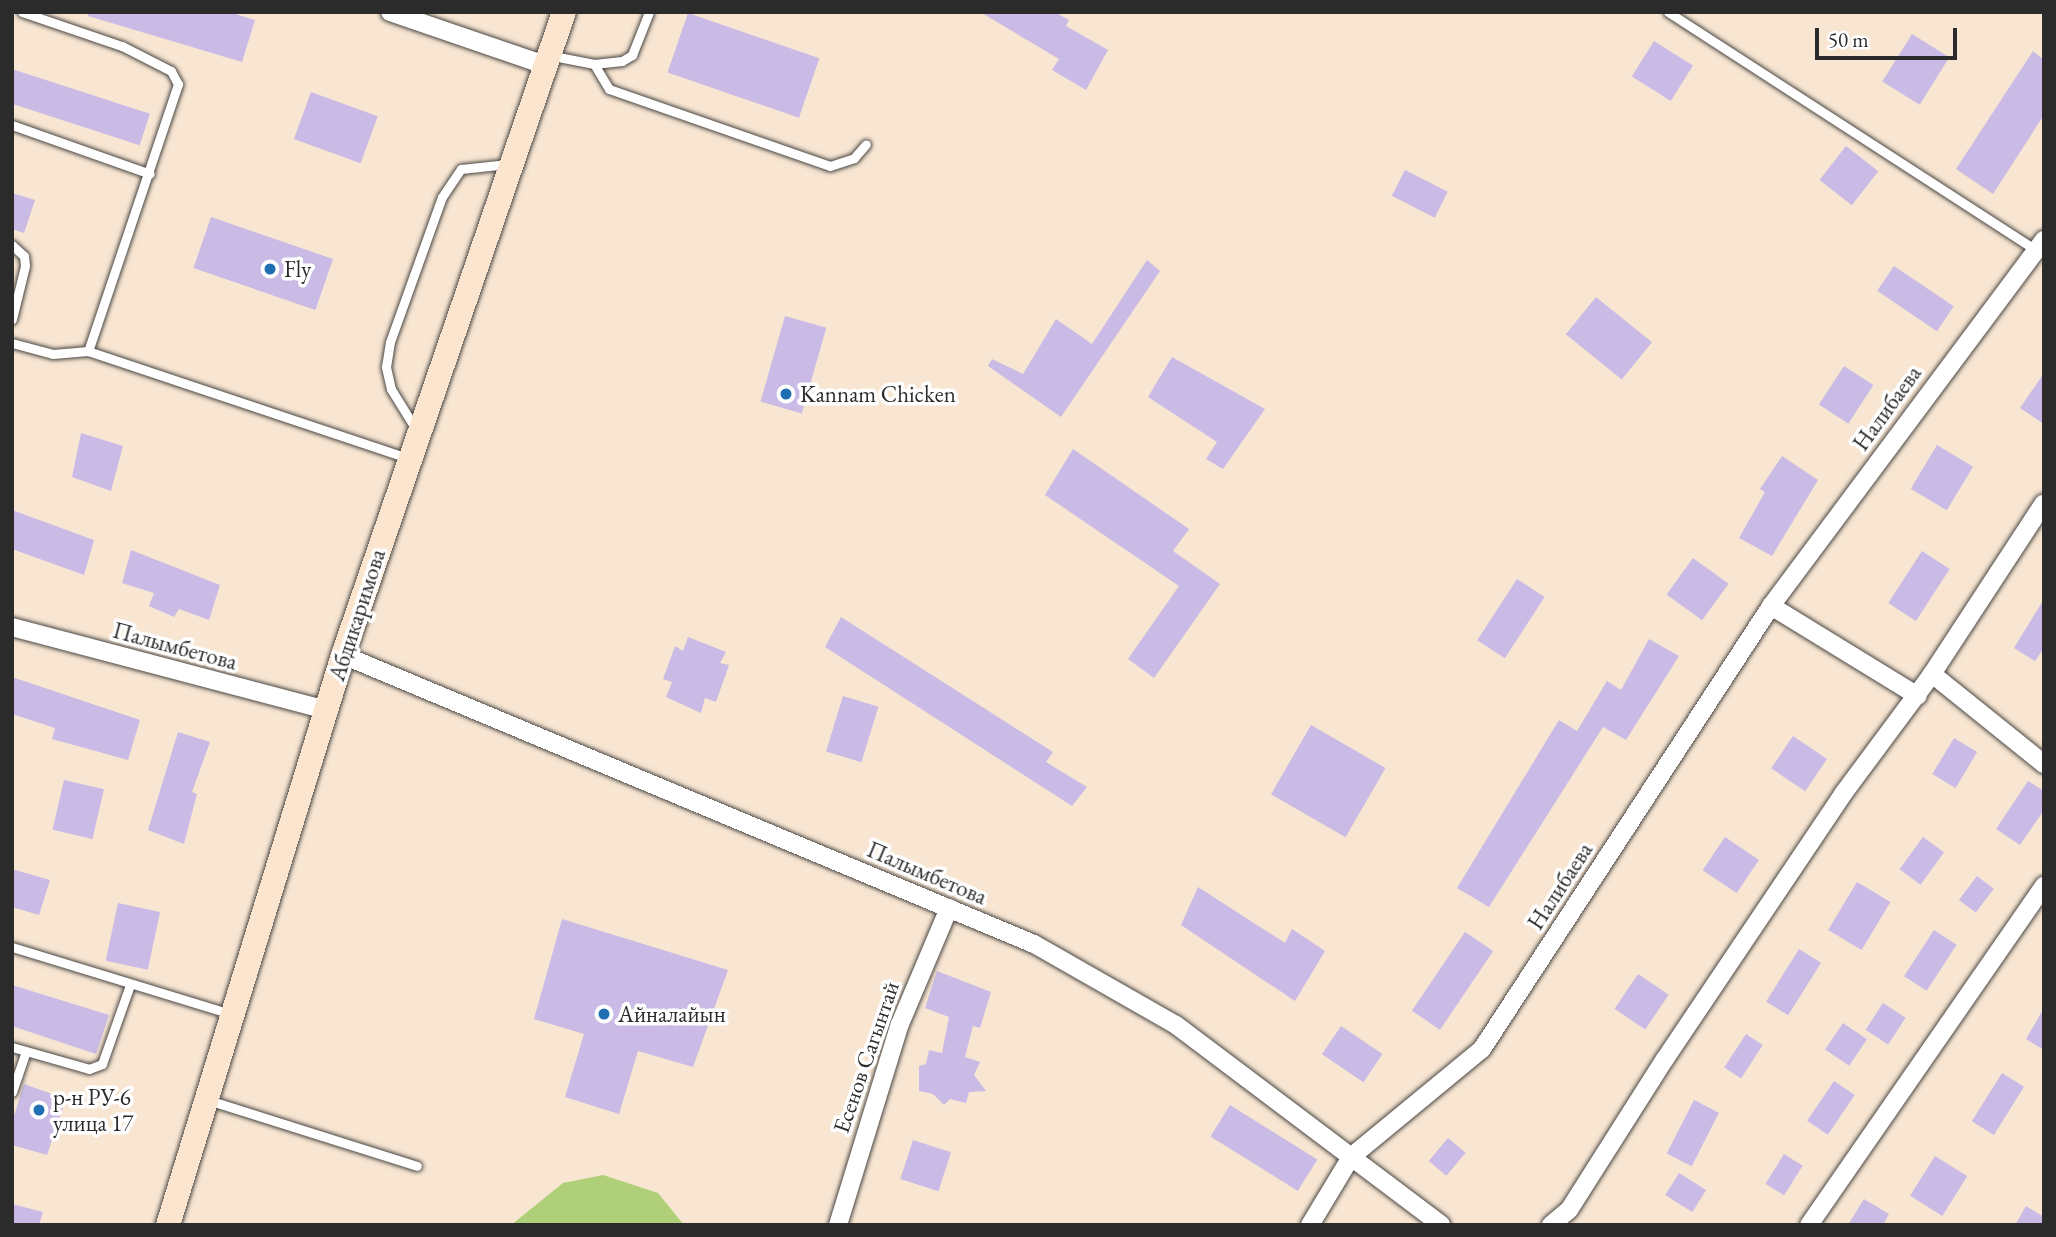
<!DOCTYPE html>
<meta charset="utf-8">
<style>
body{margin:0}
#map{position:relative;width:2056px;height:1237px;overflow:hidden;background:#f8e6d2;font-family:"EB Garamond",serif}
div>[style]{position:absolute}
.green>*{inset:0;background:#afd078}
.building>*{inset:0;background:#c9bbe5;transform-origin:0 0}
.roads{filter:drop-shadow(0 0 2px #4a4744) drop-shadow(0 0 2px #4a4744)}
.lane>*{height:9px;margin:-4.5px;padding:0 4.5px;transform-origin:4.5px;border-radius:4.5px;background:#fff}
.street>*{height:18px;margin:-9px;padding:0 9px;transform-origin:9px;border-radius:9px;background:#fff}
.secondary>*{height:24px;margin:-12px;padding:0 12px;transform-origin:12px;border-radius:12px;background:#fce5cf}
.dots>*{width:19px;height:19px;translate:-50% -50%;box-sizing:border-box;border:4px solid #fff;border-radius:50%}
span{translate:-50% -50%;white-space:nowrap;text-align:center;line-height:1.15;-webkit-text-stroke:7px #fff;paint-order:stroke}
.poi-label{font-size:23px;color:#2b2b2b}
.left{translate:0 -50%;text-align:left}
.street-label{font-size:23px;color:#2b2b2b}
.frame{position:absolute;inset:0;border:14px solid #2b2b2b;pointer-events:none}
.scale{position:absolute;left:1815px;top:28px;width:142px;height:32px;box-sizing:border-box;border:4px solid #2b2b2b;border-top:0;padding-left:9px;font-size:21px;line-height:24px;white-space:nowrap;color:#2b2b2b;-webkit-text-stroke:5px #fff;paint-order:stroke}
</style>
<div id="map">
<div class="green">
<i style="clip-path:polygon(603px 1175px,658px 1193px,684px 1225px,511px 1225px,563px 1183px)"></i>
</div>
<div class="building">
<i style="clip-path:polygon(89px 12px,229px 12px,255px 20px,242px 62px,88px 16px)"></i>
<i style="clip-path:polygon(980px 12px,1055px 12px,1069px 20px,1066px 26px,1108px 50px,1086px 90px,1052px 70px,1059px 59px)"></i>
<i style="left:688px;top:13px;width:139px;height:63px;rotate:19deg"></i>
<i style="left:1912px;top:34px;width:44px;height:56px;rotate:32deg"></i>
<i style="left:1654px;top:41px;width:46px;height:42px;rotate:32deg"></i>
<i style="clip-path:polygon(2033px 51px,2044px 60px,2044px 115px,1993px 194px,1956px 169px)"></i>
<i style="left:12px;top:69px;width:145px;height:33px;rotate:18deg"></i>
<i style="left:311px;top:92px;width:71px;height:50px;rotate:20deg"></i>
<i style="left:1846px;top:146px;width:41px;height:43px;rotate:38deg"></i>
<i style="left:1405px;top:170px;width:48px;height:29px;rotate:27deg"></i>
<i style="clip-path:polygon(12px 193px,35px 200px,24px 233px,12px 229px)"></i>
<i style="left:211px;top:217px;width:129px;height:54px;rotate:19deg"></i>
<i style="clip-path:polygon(1147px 260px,1160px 271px,1061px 417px,988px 366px,992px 359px,1023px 374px,1056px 319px,1092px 344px)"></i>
<i style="left:1894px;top:266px;width:72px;height:30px;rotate:34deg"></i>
<i style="left:1596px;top:297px;width:72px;height:48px;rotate:39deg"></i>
<i style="left:785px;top:316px;width:43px;height:89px;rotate:16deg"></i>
<i style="clip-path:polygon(1172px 357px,1265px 409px,1223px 469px,1206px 459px,1217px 442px,1148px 397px)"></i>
<i style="left:1844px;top:366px;width:35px;height:46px;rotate:33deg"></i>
<i style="clip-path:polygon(2044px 373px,2044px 424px,2020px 408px)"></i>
<i style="clip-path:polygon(81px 433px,123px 446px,111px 491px,72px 477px)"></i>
<i style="left:1937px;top:445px;width:42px;height:51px;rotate:31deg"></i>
<i style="clip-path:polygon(1073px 449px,1189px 529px,1173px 551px,1220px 584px,1154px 678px,1128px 659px,1179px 586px,1045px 495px)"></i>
<i style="clip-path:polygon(1782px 456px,1818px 480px,1772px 556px,1739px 538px,1765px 492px,1760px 489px)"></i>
<i style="clip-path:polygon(12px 510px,94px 540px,84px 575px,12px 549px)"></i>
<i style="clip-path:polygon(131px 550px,220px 585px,209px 620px,179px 609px,174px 617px,149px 606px,154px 593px,122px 583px)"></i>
<i style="left:1922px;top:551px;width:33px;height:62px;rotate:33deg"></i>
<i style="left:1693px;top:558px;width:44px;height:45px;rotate:36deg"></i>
<i style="left:1517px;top:579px;width:33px;height:73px;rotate:33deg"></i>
<i style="clip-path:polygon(2044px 599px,2044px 648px,2035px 661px,2014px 648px)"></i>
<i style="clip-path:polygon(841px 617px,1053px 752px,1046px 762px,1087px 787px,1072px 806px,825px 647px)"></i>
<i style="clip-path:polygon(688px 637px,726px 652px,720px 663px,729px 665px,716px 702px,705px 698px,701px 713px,666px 697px,672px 682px,663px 679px,675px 646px,683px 651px)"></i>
<i style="clip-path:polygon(1649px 639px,1679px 656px,1626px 740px,1603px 727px,1489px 907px,1457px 888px,1559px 720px,1577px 731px,1607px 681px,1621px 690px)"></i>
<i style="clip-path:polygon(12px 677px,140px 720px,128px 760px,52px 739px,55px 728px,12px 714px)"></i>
<i style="left:843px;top:696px;width:37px;height:58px;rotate:17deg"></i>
<i style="left:1311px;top:725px;width:86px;height:80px;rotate:30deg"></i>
<i style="clip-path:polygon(178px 732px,210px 742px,192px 792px,197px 794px,184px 844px,148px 830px)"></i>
<i style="left:1793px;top:736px;width:41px;height:39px;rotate:34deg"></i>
<i style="left:1954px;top:738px;width:27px;height:42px;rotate:31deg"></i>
<i style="left:64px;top:780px;width:41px;height:51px;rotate:13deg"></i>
<i style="clip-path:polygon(2028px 781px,2044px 791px,2044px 810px,2020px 845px,1996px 829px)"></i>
<i style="left:1725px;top:837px;width:41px;height:40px;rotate:34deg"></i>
<i style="left:1923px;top:837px;width:26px;height:40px;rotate:36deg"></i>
<i style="clip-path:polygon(12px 869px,50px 880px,39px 915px,12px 907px)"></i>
<i style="left:1977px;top:876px;width:21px;height:30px;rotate:37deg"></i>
<i style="left:1857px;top:882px;width:39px;height:56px;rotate:31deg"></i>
<i style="clip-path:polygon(1198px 887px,1285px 943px,1292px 929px,1325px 951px,1295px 1001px,1181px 925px)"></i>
<i style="left:118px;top:903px;width:43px;height:59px;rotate:12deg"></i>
<i style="clip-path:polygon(562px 919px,728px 970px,693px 1067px,638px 1051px,619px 1114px,565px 1097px,584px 1034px,534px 1019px)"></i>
<i style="left:1934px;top:930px;width:27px;height:55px;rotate:33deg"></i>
<i style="left:1465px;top:932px;width:34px;height:95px;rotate:34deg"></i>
<i style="left:1799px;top:949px;width:26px;height:62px;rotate:32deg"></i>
<i style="clip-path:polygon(937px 971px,991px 992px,980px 1028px,973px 1026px,965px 1057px,980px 1062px,974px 1075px,986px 1091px,969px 1092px,966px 1103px,950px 1099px,944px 1105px,933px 1094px,919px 1091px,919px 1066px,926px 1064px,929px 1050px,942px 1053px,949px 1017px,925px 1008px)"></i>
<i style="left:1638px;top:974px;width:37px;height:42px;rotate:34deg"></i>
<i style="clip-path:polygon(12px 985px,109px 1015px,96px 1054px,12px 1026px)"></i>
<i style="left:1883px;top:1003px;width:27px;height:32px;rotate:33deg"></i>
<i style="clip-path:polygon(2044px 1008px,2044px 1050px,2026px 1039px)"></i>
<i style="left:1843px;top:1023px;width:29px;height:32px;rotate:34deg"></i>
<i style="left:1341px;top:1026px;width:50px;height:34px;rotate:34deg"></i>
<i style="left:1746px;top:1034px;width:20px;height:40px;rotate:33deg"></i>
<i style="left:2002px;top:1073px;width:26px;height:57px;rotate:32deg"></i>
<i style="left:1834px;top:1081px;width:25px;height:48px;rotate:34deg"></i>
<i style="clip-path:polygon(24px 1084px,66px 1099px,47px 1155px,12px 1145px,12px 1122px)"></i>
<i style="left:1694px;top:1100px;width:28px;height:60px;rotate:27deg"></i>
<i style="left:1230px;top:1105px;width:103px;height:37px;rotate:32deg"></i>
<i style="left:1448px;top:1138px;width:23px;height:30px;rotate:40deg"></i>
<i style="left:913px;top:1140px;width:40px;height:41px;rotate:18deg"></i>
<i style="left:1784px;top:1154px;width:22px;height:35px;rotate:32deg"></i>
<i style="left:1935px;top:1156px;width:38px;height:47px;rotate:32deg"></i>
<i style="left:1679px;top:1173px;width:32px;height:26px;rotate:32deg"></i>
<i style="clip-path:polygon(1864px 1199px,1889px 1214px,1883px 1225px,1848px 1225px)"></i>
<i style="clip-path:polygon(12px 1204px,43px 1212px,39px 1225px,12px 1225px)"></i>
<i style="clip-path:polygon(2026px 1206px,2044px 1217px,2044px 1225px,2015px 1225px)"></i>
</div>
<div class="roads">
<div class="lane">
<i style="left:22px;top:12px;width:106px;rotate:18.8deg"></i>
<i style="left:122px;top:46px;width:55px;rotate:27deg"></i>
<i style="left:171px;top:71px;width:15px;rotate:62deg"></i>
<i style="left:178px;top:84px;width:282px;rotate:108.6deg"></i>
<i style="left:88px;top:351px;width:337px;rotate:18.5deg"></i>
<i style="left:1668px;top:12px;width:438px;rotate:32.9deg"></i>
<i style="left:553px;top:56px;width:42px;rotate:11deg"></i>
<i style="left:594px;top:64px;width:28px;rotate:-6deg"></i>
<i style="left:622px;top:61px;width:12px;rotate:-31deg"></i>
<i style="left:632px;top:55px;width:46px;rotate:-68.4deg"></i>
<i style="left:594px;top:64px;width:29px;rotate:59deg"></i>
<i style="left:609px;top:89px;width:234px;rotate:19.2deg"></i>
<i style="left:830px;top:166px;width:25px;rotate:-18deg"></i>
<i style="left:854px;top:158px;width:18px;rotate:-49deg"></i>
<i style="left:12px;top:125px;width:146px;rotate:19.5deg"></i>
<i style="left:12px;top:245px;width:16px;rotate:43deg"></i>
<i style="left:24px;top:256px;width:10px;rotate:84deg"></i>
<i style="left:25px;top:266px;width:55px;rotate:103.8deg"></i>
<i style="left:12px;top:343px;width:42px;rotate:15deg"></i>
<i style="left:53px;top:354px;width:35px;rotate:-5deg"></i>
<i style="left:417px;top:431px;width:49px;rotate:-121.8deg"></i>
<i style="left:391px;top:389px;width:23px;rotate:-103deg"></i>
<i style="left:386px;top:367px;width:25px;rotate:-81deg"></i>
<i style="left:390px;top:342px;width:154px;rotate:-70.3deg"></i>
<i style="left:442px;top:197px;width:34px;rotate:-56deg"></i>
<i style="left:461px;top:169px;width:47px;rotate:-6.1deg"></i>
<i style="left:12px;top:947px;width:229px;rotate:17deg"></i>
<i style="left:12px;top:1047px;width:80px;rotate:15.9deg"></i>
<i style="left:89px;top:1069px;width:14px;rotate:-21deg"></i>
<i style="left:102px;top:1064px;width:84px;rotate:-70.5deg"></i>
<i style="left:12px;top:1092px;width:43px;rotate:-71.1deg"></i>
<i style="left:208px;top:1100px;width:219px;rotate:17.5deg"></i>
</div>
<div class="street">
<i style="left:390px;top:12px;width:164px;rotate:18.9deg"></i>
<i style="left:1771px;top:606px;width:172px;rotate:31.5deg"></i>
<i style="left:12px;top:627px;width:325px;rotate:14.8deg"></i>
<i style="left:343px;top:655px;width:749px;rotate:22.7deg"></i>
<i style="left:1034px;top:944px;width:163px;rotate:29.7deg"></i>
<i style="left:1176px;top:1025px;width:332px;rotate:37deg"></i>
<i style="left:1932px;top:674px;width:144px;rotate:38.8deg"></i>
<i style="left:838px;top:1225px;width:210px;rotate:-72.9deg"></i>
<i style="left:900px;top:1024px;width:126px;rotate:-67.1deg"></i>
<i style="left:1310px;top:1225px;width:79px;rotate:-58.9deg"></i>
<i style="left:1351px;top:1157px;width:170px;rotate:-39.5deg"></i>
<i style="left:1482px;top:1049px;width:529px;rotate:-56.88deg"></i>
<i style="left:1771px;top:606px;width:457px;rotate:-53.3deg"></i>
<i style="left:1551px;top:1225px;width:23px;rotate:-40deg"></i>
<i style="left:1569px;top:1210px;width:179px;rotate:-57.6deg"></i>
<i style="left:1665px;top:1059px;width:319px;rotate:-56.1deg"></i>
<i style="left:1843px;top:794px;width:149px;rotate:-53.4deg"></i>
<i style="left:1932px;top:674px;width:204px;rotate:-56.8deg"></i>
<i style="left:1809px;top:1225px;width:413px;rotate:-55.3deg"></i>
</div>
<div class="secondary">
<i style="left:168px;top:1225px;width:596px;rotate:-72.93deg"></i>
<i style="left:343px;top:655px;width:680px;rotate:-71.03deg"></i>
</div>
</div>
<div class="dots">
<i style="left:270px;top:269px;background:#1f6fb2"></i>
<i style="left:786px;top:394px;background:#1f6fb2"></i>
<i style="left:604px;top:1014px;background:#1f6fb2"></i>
<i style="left:39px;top:1110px;background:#1f6fb2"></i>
</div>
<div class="poi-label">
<span class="left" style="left:284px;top:269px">Fly</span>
<span class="left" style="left:800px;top:394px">Kannam Chicken</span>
<span class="left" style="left:618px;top:1014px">Айналайын</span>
<span class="left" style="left:53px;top:1110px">р-н РУ-6<br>улица 17</span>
</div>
<div class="street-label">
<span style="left:1887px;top:408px;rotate:-54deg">Налибаева</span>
<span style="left:357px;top:615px;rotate:-72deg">Абдикаримова</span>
<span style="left:175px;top:646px;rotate:15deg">Палымбетова</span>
<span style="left:927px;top:873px;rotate:23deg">Палымбетова</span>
<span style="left:1560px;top:886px;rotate:-57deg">Налибаева</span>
<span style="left:866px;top:1057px;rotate:-71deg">Есенов Сагынтай</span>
</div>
<div class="frame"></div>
<div class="scale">50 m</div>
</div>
